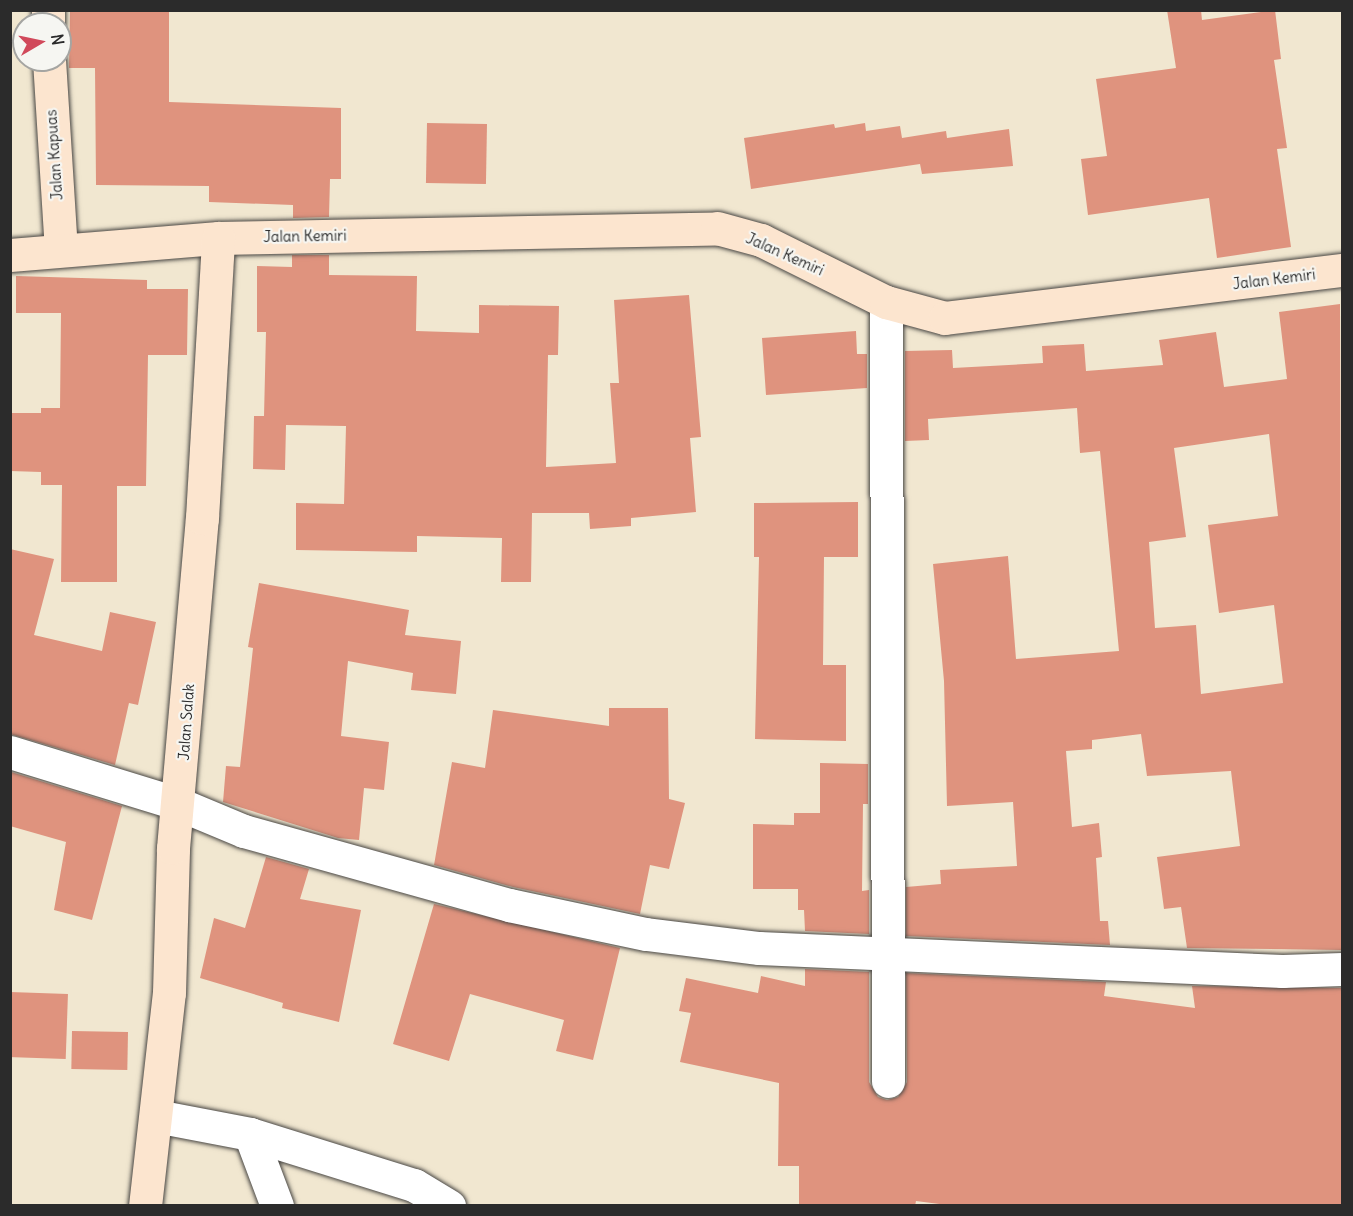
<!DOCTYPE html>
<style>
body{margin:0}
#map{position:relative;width:1353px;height:1216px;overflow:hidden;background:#f1e7d0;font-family:Delius,sans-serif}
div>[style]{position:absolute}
.building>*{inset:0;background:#df937e;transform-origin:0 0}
.roads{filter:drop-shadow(0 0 2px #494744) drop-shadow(0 0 2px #494744)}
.street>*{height:33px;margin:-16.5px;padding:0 16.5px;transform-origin:16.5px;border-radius:16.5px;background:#fff}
.secondary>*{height:33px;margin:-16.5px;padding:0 16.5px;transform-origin:16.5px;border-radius:16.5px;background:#fce5cf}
span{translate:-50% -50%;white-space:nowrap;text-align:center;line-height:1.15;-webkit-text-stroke:4.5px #f6f6f2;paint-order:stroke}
.street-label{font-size:15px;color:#2b2b2b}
.frame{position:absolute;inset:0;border:12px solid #2b2b2b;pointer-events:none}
.north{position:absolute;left:12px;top:12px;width:60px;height:60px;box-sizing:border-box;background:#f6f6f2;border:2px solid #a5a5a2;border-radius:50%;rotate:81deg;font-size:16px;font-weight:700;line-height:24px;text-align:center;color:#2b2b2b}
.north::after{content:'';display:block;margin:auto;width:21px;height:27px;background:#d1495b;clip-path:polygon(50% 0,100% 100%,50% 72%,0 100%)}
</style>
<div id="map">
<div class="building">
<i style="clip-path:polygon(70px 10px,169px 10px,169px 102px,341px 108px,341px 179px,330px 179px,329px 217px,293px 218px,293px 205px,209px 202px,209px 186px,96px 185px,95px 68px,69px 68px)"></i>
<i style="clip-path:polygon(1167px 10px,1201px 10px,1202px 20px,1275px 10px,1281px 59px,1274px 60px,1287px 148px,1277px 149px,1291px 247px,1217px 258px,1209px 198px,1088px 215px,1081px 159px,1107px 156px,1096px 79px,1176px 68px)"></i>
<i style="left:427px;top:123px;width:60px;height:60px;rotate:1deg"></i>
<i style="clip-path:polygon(865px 123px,866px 131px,900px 126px,902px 138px,946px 131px,947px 138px,1009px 129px,1013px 166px,922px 174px,920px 164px,751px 189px,744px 138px,834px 124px,835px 128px)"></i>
<i style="clip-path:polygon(292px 255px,329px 255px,329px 275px,417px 276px,416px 331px,479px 333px,479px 305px,559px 306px,558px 355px,548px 355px,546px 467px,616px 463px,610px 383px,619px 383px,614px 300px,689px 295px,701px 437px,690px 438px,696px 512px,631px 518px,631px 526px,590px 529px,589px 513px,532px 513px,531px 582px,501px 582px,502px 538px,417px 536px,417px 552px,296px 550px,296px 503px,344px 504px,346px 426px,286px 425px,285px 470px,253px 469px,254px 416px,264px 416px,266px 332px,257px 332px,257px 266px,292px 267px)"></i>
<i style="clip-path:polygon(16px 276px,147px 280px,147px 289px,188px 289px,187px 355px,148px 355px,146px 486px,117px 486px,117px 582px,61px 582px,62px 485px,41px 485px,41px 472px,10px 471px,10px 413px,41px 413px,41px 408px,60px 408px,61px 313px,16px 313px)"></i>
<i style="clip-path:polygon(evenodd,1340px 304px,1342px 950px,1187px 948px,1181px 907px,1164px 909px,1157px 857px,1240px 846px,1231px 771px,1147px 776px,1141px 734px,1092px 740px,1092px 749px,1066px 751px,1072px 827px,1099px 823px,1102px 857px,1096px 858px,1100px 921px,1108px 921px,1110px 945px,906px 936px,906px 887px,941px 884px,940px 870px,1017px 866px,1013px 802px,947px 806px,944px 681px,933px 564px,1008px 556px,1016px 659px,1119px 651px,1100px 451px,1080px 453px,1077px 408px,928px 419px,929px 440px,905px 441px,905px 351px,952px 350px,953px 368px,1043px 363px,1042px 346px,1084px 344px,1086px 371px,1163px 365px,1159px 340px,1216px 332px,1224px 387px,1287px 379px,1279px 312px,1340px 304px,1269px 434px,1278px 516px,1208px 525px,1219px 613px,1274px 605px,1283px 683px,1201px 694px,1196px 625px,1155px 628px,1149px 542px,1186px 537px,1174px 448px,1269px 434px)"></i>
<i style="clip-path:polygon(856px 331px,857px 354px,867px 354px,867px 388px,766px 395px,762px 338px)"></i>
<i style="clip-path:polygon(858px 502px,858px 557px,824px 557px,823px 665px,846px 665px,846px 741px,755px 739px,759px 557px,754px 557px,754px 503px)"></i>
<i style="clip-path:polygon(10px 549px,54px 559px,34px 635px,102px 651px,110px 612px,156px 622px,138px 705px,129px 703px,115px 765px,10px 734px)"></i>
<i style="clip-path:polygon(259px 583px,409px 610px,405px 635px,461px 641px,456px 694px,411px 690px,413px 673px,348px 661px,341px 736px,389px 742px,384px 790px,364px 788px,359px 840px,338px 838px,223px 802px,226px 766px,240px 767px,253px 648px,248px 647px)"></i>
<i style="clip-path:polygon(609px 708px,668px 708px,669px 799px,685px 803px,669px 869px,650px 865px,640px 914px,513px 887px,434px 865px,452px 762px,485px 768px,493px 710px,609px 726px)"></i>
<i style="clip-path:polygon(820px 763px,868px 764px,868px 804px,863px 804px,862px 891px,869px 890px,869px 934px,805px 931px,804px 910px,798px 910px,798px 889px,753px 889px,753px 824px,794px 825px,794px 813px,820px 813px)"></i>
<i style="clip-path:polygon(11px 772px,122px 806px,92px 920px,54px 910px,66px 842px,10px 826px)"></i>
<i style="clip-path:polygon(266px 857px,309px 869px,300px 899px,361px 910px,339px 1022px,282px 1008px,283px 1003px,200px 978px,214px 918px,245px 928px)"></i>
<i style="clip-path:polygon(434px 904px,620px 948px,593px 1060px,556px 1051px,564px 1020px,470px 994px,449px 1061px,393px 1044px)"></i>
<i style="clip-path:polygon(805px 969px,869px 972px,869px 1082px,878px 1097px,887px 1100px,898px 1097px,907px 1082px,906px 973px,1106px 982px,1104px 996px,1195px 1008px,1192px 986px,1342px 988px,1342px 1206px,955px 1206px,916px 1201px,915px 1206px,799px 1206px,799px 1166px,778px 1166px,779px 1083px,680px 1062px,691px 1013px,679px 1011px,686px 978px,758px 993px,761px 976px,805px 986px)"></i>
<i style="left:10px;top:992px;width:58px;height:65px;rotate:2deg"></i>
<i style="left:72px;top:1031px;width:56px;height:38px;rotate:1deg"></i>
</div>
<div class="roads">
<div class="street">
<i style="left:886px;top:302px;width:779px;rotate:89.85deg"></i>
<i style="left:10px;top:752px;width:177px;rotate:17.1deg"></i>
<i style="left:179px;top:804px;width:70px;rotate:22.6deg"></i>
<i style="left:244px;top:831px;width:275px;rotate:15.6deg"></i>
<i style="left:509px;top:905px;width:140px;rotate:12deg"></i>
<i style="left:646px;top:934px;width:114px;rotate:7.1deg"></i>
<i style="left:759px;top:948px;width:524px;rotate:2.52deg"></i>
<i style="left:1282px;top:971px;width:60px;rotate:-1.9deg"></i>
<i style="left:156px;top:1116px;width:96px;rotate:10.8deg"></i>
<i style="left:250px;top:1134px;width:172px;rotate:17.3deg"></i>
<i style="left:414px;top:1185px;width:41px;rotate:31deg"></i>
<i style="left:250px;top:1134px;width:77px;rotate:69.4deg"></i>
</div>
<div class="secondary">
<i style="left:48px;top:10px;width:14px;rotate:90deg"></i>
<i style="left:49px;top:60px;width:189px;rotate:86.4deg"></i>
<i style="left:10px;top:255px;width:209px;rotate:-4.7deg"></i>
<i style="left:218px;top:238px;width:499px;rotate:-1.1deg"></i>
<i style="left:717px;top:228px;width:46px;rotate:15.3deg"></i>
<i style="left:761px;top:240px;width:140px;rotate:26.4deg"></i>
<i style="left:886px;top:302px;width:61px;rotate:15.2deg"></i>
<i style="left:945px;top:318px;width:400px;rotate:-6.9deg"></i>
<i style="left:145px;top:1206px;width:214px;rotate:-83.6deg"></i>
<i style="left:169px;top:993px;width:145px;rotate:-88.4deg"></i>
<i style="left:173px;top:848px;width:331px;rotate:-85deg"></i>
<i style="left:202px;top:518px;width:280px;rotate:-86.7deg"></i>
</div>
</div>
<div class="street-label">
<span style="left:54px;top:155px;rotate:-94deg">Jalan Kapuas</span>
<span style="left:305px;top:236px;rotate:-1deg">Jalan Kemiri</span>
<span style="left:785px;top:254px;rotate:24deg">Jalan Kemiri</span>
<span style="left:1274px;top:279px;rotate:-7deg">Jalan Kemiri</span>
<span style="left:186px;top:722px;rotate:-86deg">Jalan Salak</span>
</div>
<div class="frame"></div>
<div class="north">N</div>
</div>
